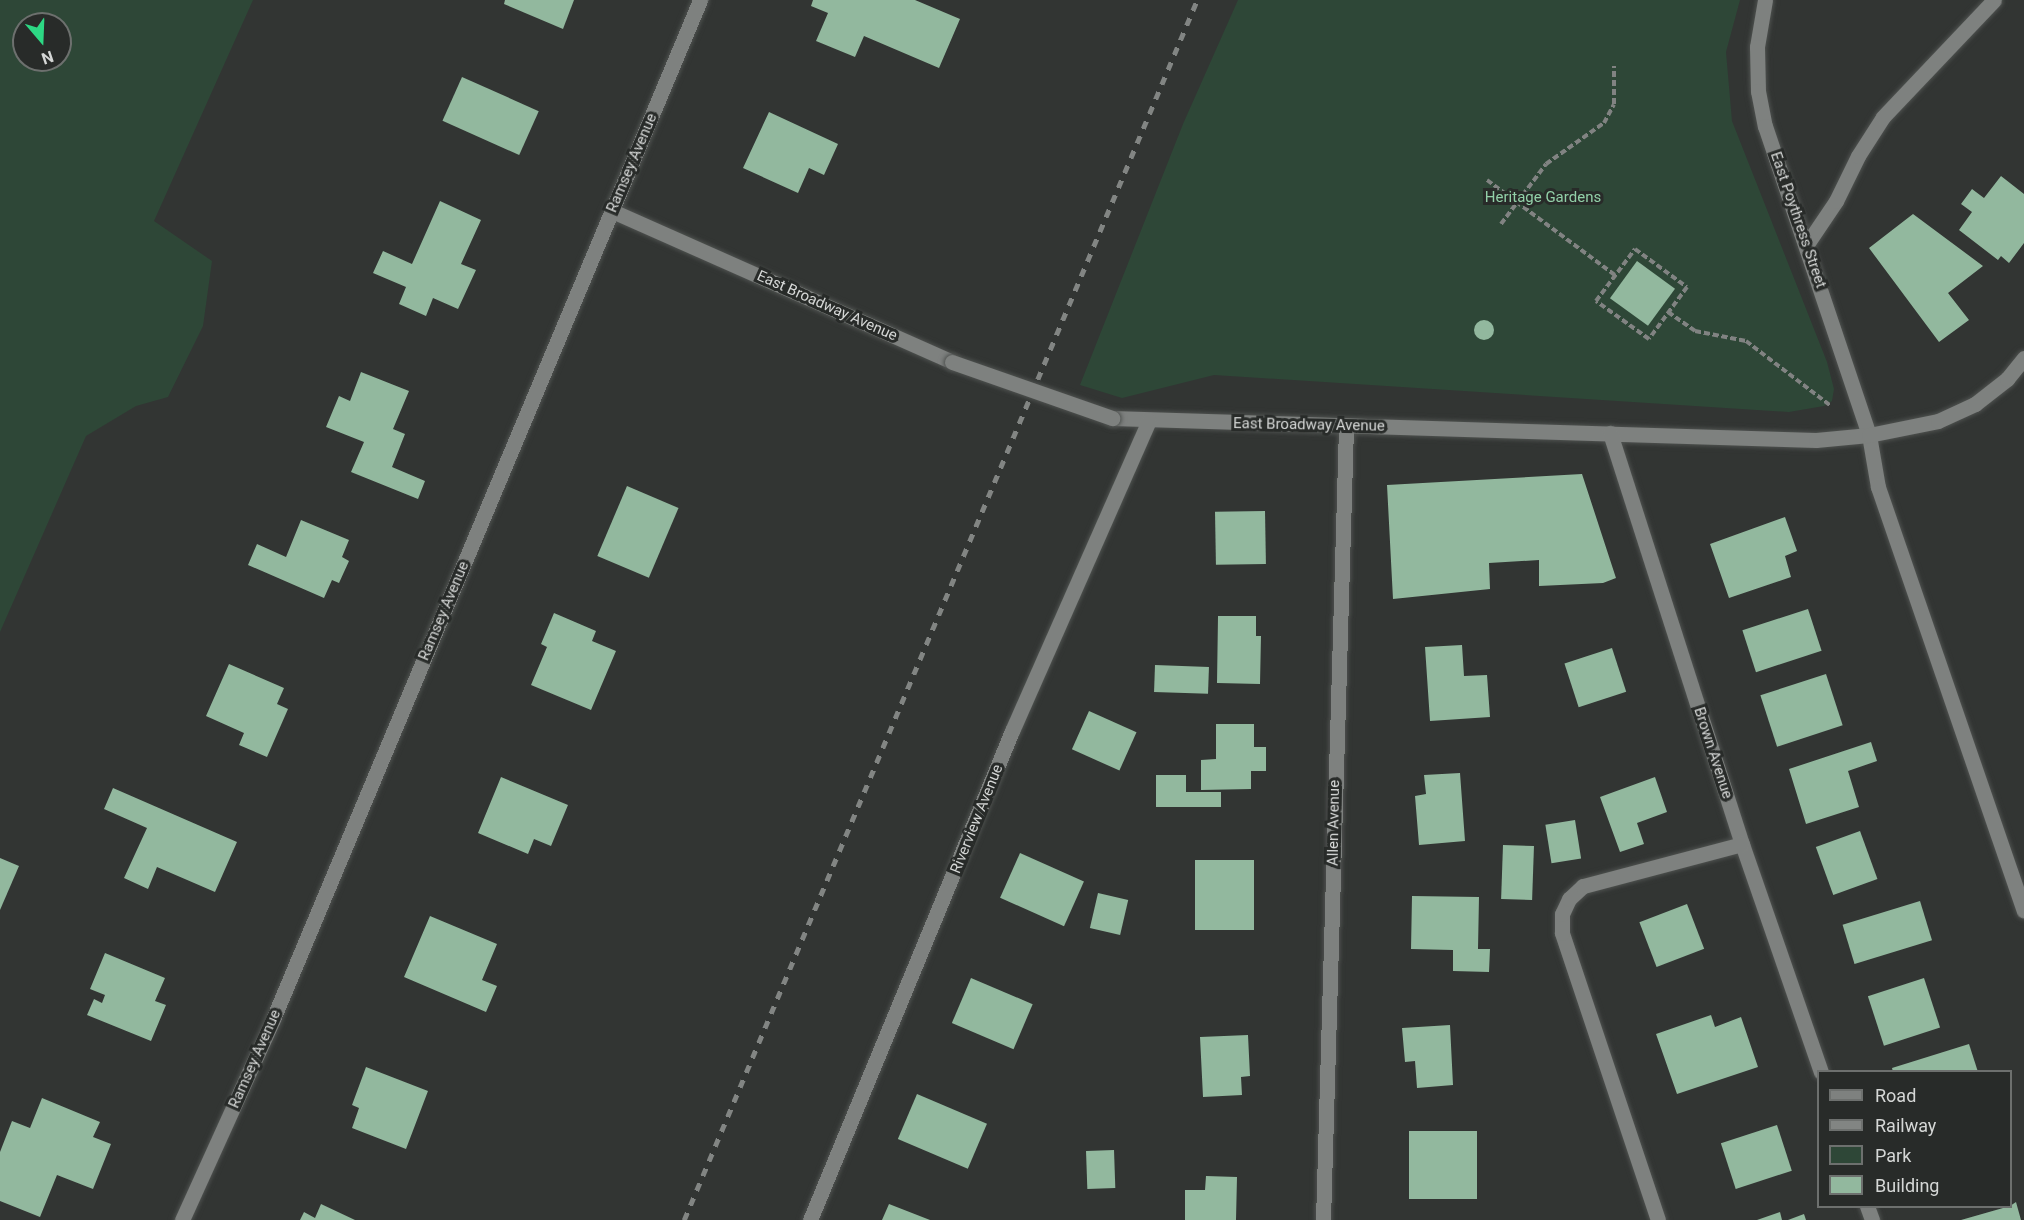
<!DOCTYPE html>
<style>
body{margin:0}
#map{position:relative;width:2024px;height:1220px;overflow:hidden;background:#323533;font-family:Roboto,sans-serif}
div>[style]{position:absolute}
.green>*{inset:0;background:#2e4737}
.building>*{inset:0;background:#92b89e;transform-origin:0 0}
.round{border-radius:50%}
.path>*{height:4px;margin-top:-2px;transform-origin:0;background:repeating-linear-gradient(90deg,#818382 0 6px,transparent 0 9px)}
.roads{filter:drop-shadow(0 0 2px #4e514f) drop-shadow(0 0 2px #4e514f)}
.minor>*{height:15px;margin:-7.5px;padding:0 7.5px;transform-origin:7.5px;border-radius:7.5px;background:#7e817f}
.rail>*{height:4.5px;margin-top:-2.25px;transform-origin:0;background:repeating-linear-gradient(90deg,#828583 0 8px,transparent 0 16px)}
.bridges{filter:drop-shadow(0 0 2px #4e514f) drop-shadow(0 0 2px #4e514f)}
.minor-bridge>*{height:15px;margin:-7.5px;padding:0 7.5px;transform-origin:7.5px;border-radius:7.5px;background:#7e817f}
span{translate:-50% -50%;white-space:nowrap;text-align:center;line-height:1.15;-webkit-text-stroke:6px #282b29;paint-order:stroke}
.street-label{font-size:15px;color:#d5d7d6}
.park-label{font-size:15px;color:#92d0a8}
.legend{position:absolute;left:1817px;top:1070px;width:195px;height:138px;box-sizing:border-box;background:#282b29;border:2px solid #6d706e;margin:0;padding:8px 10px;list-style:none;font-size:18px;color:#d5d7d6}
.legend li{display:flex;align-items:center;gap:12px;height:30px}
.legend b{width:30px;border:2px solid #6d706e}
.north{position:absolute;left:12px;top:12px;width:60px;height:60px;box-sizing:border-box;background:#282b29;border:2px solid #6d706e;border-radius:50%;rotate:161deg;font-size:16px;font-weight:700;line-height:24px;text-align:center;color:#d5d7d6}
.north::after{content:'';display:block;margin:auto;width:21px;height:27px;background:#2dd884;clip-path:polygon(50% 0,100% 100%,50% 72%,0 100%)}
</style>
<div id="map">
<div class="green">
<i style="clip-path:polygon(evenodd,0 0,253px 0,154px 221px,212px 261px,203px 326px,168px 397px,136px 406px,86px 436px,0 632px,0 0,24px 24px,60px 24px,60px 60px,24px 60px,24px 24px)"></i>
<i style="clip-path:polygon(1238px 0,1740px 0,1726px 52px,1732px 121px,1827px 362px,1834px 389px,1832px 401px,1824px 406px,1789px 412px,1214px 375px,1122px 398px,1080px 385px,1183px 124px)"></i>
</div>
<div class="building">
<i style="clip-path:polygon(505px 0,574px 0,563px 29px,504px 4px)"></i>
<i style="clip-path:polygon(813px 0,915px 0,960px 19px,939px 68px,864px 36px,855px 57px,816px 41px,828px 13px,811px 6px)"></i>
<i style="left:462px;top:77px;width:84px;height:48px;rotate:24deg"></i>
<i style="clip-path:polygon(769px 112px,838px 144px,824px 175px,809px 168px,798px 193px,743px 168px)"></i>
<i style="clip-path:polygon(2001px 176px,2024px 194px,2024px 243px,2009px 263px,2001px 256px,1998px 260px,1959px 230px,1972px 212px,1961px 204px,1972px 189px,1984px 198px)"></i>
<i style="clip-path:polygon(440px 201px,481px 220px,461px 264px,476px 270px,458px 309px,433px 298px,426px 316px,399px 304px,406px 287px,373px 273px,383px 251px,412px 264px)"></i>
<i style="clip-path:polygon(1913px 214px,1983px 266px,1948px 293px,1969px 320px,1939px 342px,1869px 248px)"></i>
<i style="left:1637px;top:261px;width:47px;height:46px;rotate:36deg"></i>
<i class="round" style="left:1474px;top:320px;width:20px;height:20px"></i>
<i style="clip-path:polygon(361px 372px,409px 391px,393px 429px,405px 434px,392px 467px,425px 481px,418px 499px,351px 472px,364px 442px,326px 427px,339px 396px,350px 401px)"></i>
<i style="clip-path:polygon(1582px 474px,1616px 578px,1603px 583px,1539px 586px,1539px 560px,1489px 563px,1490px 589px,1393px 599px,1387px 485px)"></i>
<i style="left:627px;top:486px;width:56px;height:76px;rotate:23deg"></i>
<i style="left:1265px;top:511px;width:53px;height:50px;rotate:89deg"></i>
<i style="clip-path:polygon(1785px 517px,1797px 551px,1785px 556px,1791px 577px,1729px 598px,1710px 544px)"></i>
<i style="clip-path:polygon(301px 520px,349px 540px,342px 557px,349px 561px,339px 583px,332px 580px,324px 598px,248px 565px,257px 544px,286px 557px)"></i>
<i style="left:1808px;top:609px;width:44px;height:69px;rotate:72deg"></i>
<i style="clip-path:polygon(554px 613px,596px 631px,592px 641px,616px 651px,591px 710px,531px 685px,547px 647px,541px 644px)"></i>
<i style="clip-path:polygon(1218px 616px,1256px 616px,1256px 636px,1261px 636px,1260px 684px,1217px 683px)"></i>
<i style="clip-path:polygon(1462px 645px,1464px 676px,1487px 675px,1490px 717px,1430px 721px,1425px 647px)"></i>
<i style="left:1612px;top:648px;width:46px;height:50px;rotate:72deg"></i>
<i style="clip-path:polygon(229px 664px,284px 688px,277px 704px,288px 709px,267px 757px,239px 745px,244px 733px,206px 716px)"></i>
<i style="left:1155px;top:665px;width:54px;height:27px;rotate:2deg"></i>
<i style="left:1826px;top:674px;width:54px;height:69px;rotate:72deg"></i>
<i style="left:1089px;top:711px;width:52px;height:42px;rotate:24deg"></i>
<i style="clip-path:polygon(1216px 724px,1254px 724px,1254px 747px,1266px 747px,1266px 771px,1251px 771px,1251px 789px,1201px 790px,1201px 760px,1216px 759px)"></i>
<i style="clip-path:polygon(1871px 742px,1877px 761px,1848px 771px,1859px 807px,1806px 824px,1789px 769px)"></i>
<i style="clip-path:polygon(1460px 773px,1465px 841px,1419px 845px,1415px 796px,1426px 794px,1424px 775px)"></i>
<i style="clip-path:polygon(1156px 775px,1186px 775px,1186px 792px,1221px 792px,1221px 807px,1156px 807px)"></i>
<i style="clip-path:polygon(501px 777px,568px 805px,551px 846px,534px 839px,528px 854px,478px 833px)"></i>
<i style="clip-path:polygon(1655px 777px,1667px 812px,1637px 823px,1644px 844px,1620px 852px,1600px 797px)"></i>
<i style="clip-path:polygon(113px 788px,237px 842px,215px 892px,157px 867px,148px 889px,124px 878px,147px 828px,104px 809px)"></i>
<i style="left:1575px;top:820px;width:39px;height:30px;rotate:81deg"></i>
<i style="left:1860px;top:831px;width:51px;height:47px;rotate:70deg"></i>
<i style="left:1503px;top:845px;width:31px;height:54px;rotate:2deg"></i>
<i style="left:1020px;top:853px;width:70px;height:49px;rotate:24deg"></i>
<i style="clip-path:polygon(0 858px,19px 866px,0 910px)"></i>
<i style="left:1254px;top:860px;width:70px;height:59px;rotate:90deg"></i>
<i style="left:1098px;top:893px;width:31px;height:36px;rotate:13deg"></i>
<i style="clip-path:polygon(1412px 896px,1479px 897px,1478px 949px,1490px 949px,1489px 972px,1453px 971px,1453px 950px,1411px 949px)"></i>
<i style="left:1920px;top:901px;width:41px;height:81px;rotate:73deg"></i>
<i style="left:1687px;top:904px;width:48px;height:51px;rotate:69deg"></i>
<i style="clip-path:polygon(430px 916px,497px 944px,482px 980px,497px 986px,486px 1012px,404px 977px)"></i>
<i style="clip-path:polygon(105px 953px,165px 978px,155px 1001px,166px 1005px,151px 1041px,87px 1015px,94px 999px,102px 1003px,105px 995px,90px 989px)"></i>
<i style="left:971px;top:978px;width:67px;height:49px;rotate:23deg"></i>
<i style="left:1924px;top:978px;width:52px;height:59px;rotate:72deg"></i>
<i style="clip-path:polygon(1711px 1015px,1715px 1027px,1741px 1017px,1758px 1067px,1677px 1094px,1656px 1034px)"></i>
<i style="clip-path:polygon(1450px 1025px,1453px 1085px,1417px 1088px,1415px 1061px,1405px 1062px,1402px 1028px)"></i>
<i style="clip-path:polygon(1248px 1035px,1250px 1076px,1241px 1077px,1242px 1095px,1203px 1097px,1200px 1037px)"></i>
<i style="clip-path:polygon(1969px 1044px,1978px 1072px,1893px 1072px,1892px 1068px)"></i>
<i style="clip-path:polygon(366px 1067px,428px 1091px,406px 1149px,352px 1128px,359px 1108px,352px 1105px)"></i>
<i style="left:917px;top:1094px;width:76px;height:49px;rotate:23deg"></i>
<i style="clip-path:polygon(42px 1098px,100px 1122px,93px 1137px,111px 1144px,93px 1189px,57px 1175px,40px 1217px,0 1201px,0 1152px,12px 1121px,30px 1128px)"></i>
<i style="left:1777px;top:1125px;width:48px;height:59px;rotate:72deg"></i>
<i style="left:1477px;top:1131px;width:68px;height:68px;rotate:90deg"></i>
<i style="left:1114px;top:1150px;width:38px;height:28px;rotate:88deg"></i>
<i style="clip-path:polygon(1206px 1176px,1237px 1177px,1236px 1220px,1185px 1220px,1185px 1190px,1205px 1190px)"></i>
<i style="clip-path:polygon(2016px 1202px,2021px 1220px,1961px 1220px,2010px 1206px)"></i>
<i style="clip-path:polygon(321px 1204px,355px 1220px,300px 1220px,304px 1212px,315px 1218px)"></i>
<i style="clip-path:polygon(889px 1204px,930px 1220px,882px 1220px)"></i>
<i style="clip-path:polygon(1780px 1212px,1782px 1220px,1757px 1220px)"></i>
<i style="clip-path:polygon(1804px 1214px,1806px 1220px,1788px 1220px)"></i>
</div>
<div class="path">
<i style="left:1487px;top:180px;width:159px;rotate:36.6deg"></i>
<i style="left:1501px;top:224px;width:75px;rotate:-53.1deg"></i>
<i style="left:1546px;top:164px;width:71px;rotate:-35.3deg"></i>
<i style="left:1604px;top:123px;width:21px;rotate:-62deg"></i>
<i style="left:1614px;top:104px;width:38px;rotate:-90deg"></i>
<i style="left:1635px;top:249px;width:64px;rotate:36.2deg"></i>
<i style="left:1687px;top:287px;width:64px;rotate:126.2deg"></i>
<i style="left:1649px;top:339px;width:65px;rotate:-144.4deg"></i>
<i style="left:1596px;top:301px;width:65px;rotate:-53.1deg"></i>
<i style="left:1668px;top:312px;width:33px;rotate:35deg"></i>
<i style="left:1695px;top:331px;width:52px;rotate:11.1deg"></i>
<i style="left:1746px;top:341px;width:107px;rotate:37.4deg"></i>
</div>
<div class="roads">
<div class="minor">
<i style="left:1765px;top:0;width:48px;rotate:99.7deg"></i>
<i style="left:1757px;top:47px;width:44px;rotate:88.7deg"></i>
<i style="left:1758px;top:91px;width:36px;rotate:79deg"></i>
<i style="left:1765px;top:126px;width:326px;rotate:71.4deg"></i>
<i style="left:1869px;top:435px;width:53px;rotate:80.2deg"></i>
<i style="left:1878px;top:487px;width:448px;rotate:71deg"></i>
<i style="left:612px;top:211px;width:372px;rotate:23.9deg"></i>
<i style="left:1807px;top:244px;width:52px;rotate:-56deg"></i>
<i style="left:1836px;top:201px;width:50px;rotate:-63.9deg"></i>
<i style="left:1858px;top:156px;width:46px;rotate:-57.3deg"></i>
<i style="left:1883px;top:117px;width:161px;rotate:-46.5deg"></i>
<i style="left:1112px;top:418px;width:704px;rotate:1.79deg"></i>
<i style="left:1816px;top:440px;width:53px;rotate:-5.4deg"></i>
<i style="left:1869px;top:435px;width:70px;rotate:-11.5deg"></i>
<i style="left:1938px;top:421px;width:41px;rotate:-24.7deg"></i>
<i style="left:1975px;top:404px;width:41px;rotate:-38deg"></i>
<i style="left:2007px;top:379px;width:27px;rotate:-51deg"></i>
<i style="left:1610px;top:433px;width:432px;rotate:72.2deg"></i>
<i style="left:1742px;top:844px;width:241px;rotate:70.9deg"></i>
<i style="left:1867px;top:1206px;width:15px;rotate:70deg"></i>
<i style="left:182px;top:1220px;width:221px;rotate:-65.6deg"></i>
<i style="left:273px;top:1019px;width:1105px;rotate:-67.26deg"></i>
<i style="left:810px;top:1220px;width:529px;rotate:-67.56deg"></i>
<i style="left:1012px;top:731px;width:339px;rotate:-66.2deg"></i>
<i style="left:1323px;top:1220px;width:794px;rotate:-88.34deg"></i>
<i style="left:1658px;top:1220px;width:303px;rotate:-108.5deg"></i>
<i style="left:1562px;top:933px;width:19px;rotate:-90deg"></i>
<i style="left:1562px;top:914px;width:17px;rotate:-65deg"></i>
<i style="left:1569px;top:899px;width:19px;rotate:-43deg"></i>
<i style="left:1583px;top:886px;width:164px;rotate:-14.8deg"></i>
</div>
</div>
<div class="rail">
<i style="left:684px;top:1220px;width:1323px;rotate:-67.19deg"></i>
</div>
<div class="bridges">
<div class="minor-bridge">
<i style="left:952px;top:362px;width:170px;rotate:19.3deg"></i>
</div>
</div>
<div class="street-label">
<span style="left:632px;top:163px;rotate:-67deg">Ramsey Avenue</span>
<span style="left:1798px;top:220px;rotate:71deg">East Poythress Street</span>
<span style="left:827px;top:306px;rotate:24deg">East Broadway Avenue</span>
<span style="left:1309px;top:425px;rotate:1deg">East Broadway Avenue</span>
<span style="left:444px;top:611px;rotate:-67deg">Ramsey Avenue</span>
<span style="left:1713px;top:753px;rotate:72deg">Brown Avenue</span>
<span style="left:977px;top:819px;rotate:-68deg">Riverview Avenue</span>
<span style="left:1334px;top:823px;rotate:-89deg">Allen Avenue</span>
<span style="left:255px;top:1059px;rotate:-66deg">Ramsey Avenue</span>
</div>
<div class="park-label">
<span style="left:1543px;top:198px">Heritage Gardens</span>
</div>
<ul class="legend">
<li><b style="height:8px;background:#7e817f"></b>Road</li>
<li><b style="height:8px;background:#828583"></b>Railway</li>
<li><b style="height:16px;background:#2e4737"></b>Park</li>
<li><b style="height:16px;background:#92b89e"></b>Building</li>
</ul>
<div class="north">N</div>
</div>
